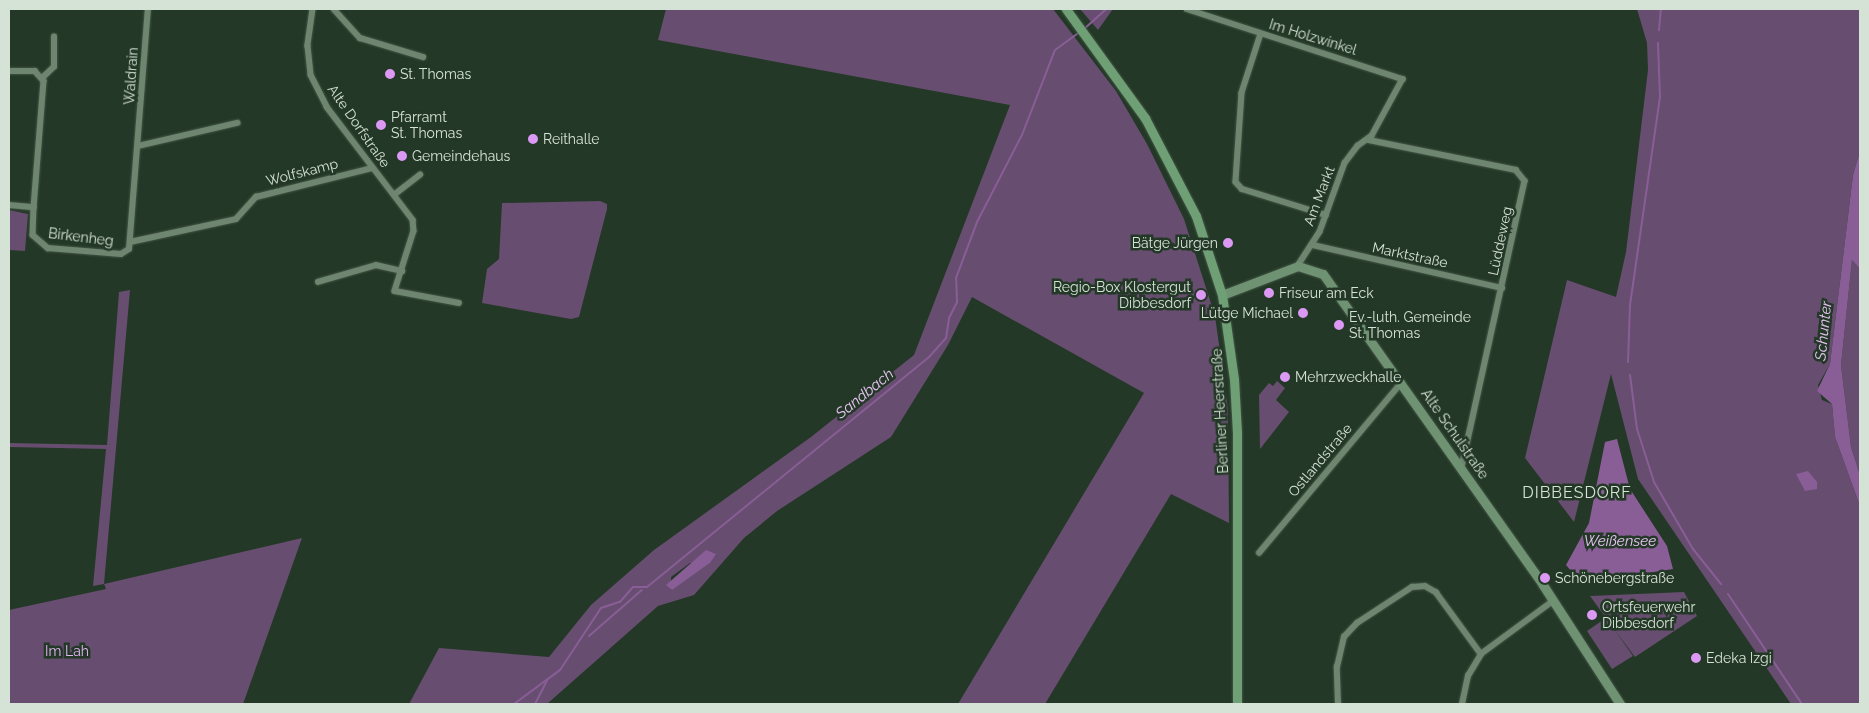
<!DOCTYPE html>
<meta charset="utf-8">
<style>
body{margin:0}
#map{position:relative;width:1869px;height:713px;overflow:hidden;background:#233826;font-family:Raleway,sans-serif}
div>[style]{position:absolute}
.green>*{inset:0;background:#674d6f}
.water>*{inset:0;background:#895e97}
.stream>*{height:2px;margin:-1px;padding:0 1px;transform-origin:1px;border-radius:1px;background:#895e97}
.roads{filter:drop-shadow(0 0 1px #445646) drop-shadow(0 0 1px #445646)}
.street>*{height:5.5px;margin:-2.75px;padding:0 2.75px;transform-origin:2.75px;border-radius:2.75px;background:#6e8570}
.secondary>*{height:9px;margin:-4.5px;padding:0 4.5px;transform-origin:4.5px;border-radius:4.5px;background:#6f9273}
.primary>*{height:9px;margin:-4.5px;padding:0 4.5px;transform-origin:4.5px;border-radius:4.5px;background:#6f9f75}
.dots>*{width:14px;height:14px;translate:-50% -50%;box-sizing:border-box;border:2px solid #233826;border-radius:50%}
span{translate:-50% -50%;white-space:nowrap;text-align:center;line-height:1.15;-webkit-text-stroke:5px #233826;paint-order:stroke}
.street-label{font-size:14px;color:#d5e2d6}
.poi-label{font-size:14px;color:#d5e2d6}
.left{translate:0 -50%;text-align:left}
.right{translate:-100% -50%;text-align:right}
.park-label{font-size:14px;color:#e5b5f6}
.water-label{font-size:15px;color:#e9c5f6;font-style:italic}
.quarter-label{font-size:16px;color:#d5e2d6;letter-spacing:1px}
.frame{position:absolute;inset:0;border:10px solid #d5e2d6;pointer-events:none}
</style>
<div id="map">
<div class="green">
<i style="clip-path:polygon(evenodd,666px 9px,1053px 9px,1116px 91px,1147px 144px,1184px 219px,1215px 316px,1228px 409px,1229px 523px,1171px 494px,1045px 704px,958px 704px,1144px 393px,972px 297px,948px 345px,891px 437px,777px 511px,744px 538px,694px 595px,658px 606px,547px 704px,409px 704px,439px 648px,549px 657px,591px 605px,654px 550px,811px 437px,914px 355px,1010px 105px,658px 40px,666px 9px,690px 563px,710px 563px,671px 590px,671px 577px,690px 563px)"></i>
<i style="clip-path:polygon(1080px 9px,1113px 9px,1098px 30px)"></i>
<i style="clip-path:polygon(1637px 9px,1860px 9px,1860px 151px,1853px 175px,1830px 364px,1818px 385px,1822px 400px,1832px 404px,1835px 437px,1860px 506px,1860px 704px,1791px 704px,1638px 479px,1611px 374px,1574px 522px,1525px 458px,1567px 280px,1616px 297px,1626px 252px,1648px 70px,1647px 43px)"></i>
<i style="clip-path:polygon(600px 201px,607px 204px,607px 209px,579px 317px,571px 319px,482px 303px,487px 269px,499px 259px,502px 203px)"></i>
<i style="clip-path:polygon(9px 210px,28px 214px,25px 251px,9px 250px)"></i>
<i style="clip-path:polygon(1852px 260px,1860px 269px,1860px 475px,1851px 447px,1841px 365px)"></i>
<i style="clip-path:polygon(130px 290px,104px 584px,302px 538px,243px 704px,9px 704px,9px 610px,106px 589px,104px 584px,93px 586px,106px 449px,9px 447px,9px 443px,107px 445px,119px 292px)"></i>
<i style="clip-path:polygon(1277px 381px,1285px 388px,1276px 400px,1289px 412px,1260px 449px,1259px 395px,1269px 383px,1273px 386px)"></i>
<i style="clip-path:polygon(1684px 592px,1697px 616px,1635px 657px,1614px 629px,1633px 656px,1612px 669px,1587px 631px,1606px 618px,1590px 596px)"></i>
</div>
<div class="water">
<i style="clip-path:polygon(1860px 151px,1860px 269px,1852px 260px,1841px 365px,1851px 447px,1860px 475px,1860px 506px,1835px 437px,1832px 404px,1817px 391px,1830px 364px,1853px 175px)"></i>
<i style="clip-path:polygon(1617px 439px,1630px 489px,1667px 546px,1673px 569px,1597px 581px,1577px 578px,1566px 565px,1589px 523px,1605px 442px)"></i>
<i style="clip-path:polygon(1808px 471px,1817px 482px,1817px 489px,1805px 491px,1796px 474px)"></i>
<i style="clip-path:polygon(706px 550px,716px 554px,710px 563px,672px 590px,666px 585px)"></i>
</div>
<div class="stream">
<i style="left:1084px;top:29px;width:30px;rotate:-42deg"></i>
<i style="left:1659px;top:30px;width:21px;rotate:-85deg"></i>
<i style="left:1628px;top:362px;width:57px;rotate:-88deg"></i>
<i style="left:1630px;top:305px;width:209px;rotate:-81.8deg"></i>
<i style="left:1660px;top:98px;width:55px;rotate:-92.1deg"></i>
<i style="left:1630px;top:375px;width:54px;rotate:82.6deg"></i>
<i style="left:1637px;top:429px;width:56px;rotate:72.2deg"></i>
<i style="left:1654px;top:482px;width:78px;rotate:59.8deg"></i>
<i style="left:1693px;top:549px;width:45px;rotate:51.3deg"></i>
<i style="left:1728px;top:594px;width:133px;rotate:56.1deg"></i>
<i style="left:589px;top:636px;width:70px;rotate:-41deg"></i>
<i style="left:514px;top:704px;width:57px;rotate:-36.5deg"></i>
<i style="left:560px;top:670px;width:74px;rotate:-56.5deg"></i>
<i style="left:601px;top:608px;width:20px;rotate:-18deg"></i>
<i style="left:620px;top:602px;width:20px;rotate:-49deg"></i>
<i style="left:633px;top:587px;width:14px"></i>
<i style="left:647px;top:587px;width:364px;rotate:-39.2deg"></i>
<i style="left:929px;top:357px;width:25px;rotate:-48deg"></i>
<i style="left:946px;top:338px;width:20px;rotate:-81deg"></i>
<i style="left:949px;top:318px;width:18px;rotate:-63deg"></i>
<i style="left:957px;top:302px;width:24px;rotate:-92deg"></i>
<i style="left:956px;top:278px;width:60px;rotate:-69.4deg"></i>
<i style="left:977px;top:222px;width:98px;rotate:-62.7deg"></i>
<i style="left:1022px;top:135px;width:91px;rotate:-68.8deg"></i>
<i style="left:1055px;top:50px;width:31px;rotate:-36deg"></i>
<i style="left:535px;top:704px;width:27px;rotate:-63deg"></i>
</div>
<div class="roads">
<div class="street">
<i style="left:313px;top:9px;width:37px;rotate:98deg"></i>
<i style="left:308px;top:46px;width:29px;rotate:84deg"></i>
<i style="left:311px;top:75px;width:36px;rotate:63deg"></i>
<i style="left:327px;top:107px;width:142px;rotate:52.7deg"></i>
<i style="left:413px;top:220px;width:11px;rotate:85deg"></i>
<i style="left:414px;top:231px;width:63px;rotate:107.6deg"></i>
<i style="left:395px;top:291px;width:65px;rotate:10.6deg"></i>
<i style="left:334px;top:9px;width:39px;rotate:48deg"></i>
<i style="left:360px;top:38px;width:66px;rotate:16.8deg"></i>
<i style="left:1187px;top:9px;width:227px;rotate:18deg"></i>
<i style="left:1403px;top:79px;width:65px;rotate:118.5deg"></i>
<i style="left:1372px;top:136px;width:17px;rotate:144deg"></i>
<i style="left:1358px;top:146px;width:21px;rotate:127deg"></i>
<i style="left:1345px;top:163px;width:73px;rotate:109.9deg"></i>
<i style="left:1320px;top:232px;width:40px;rotate:122.9deg"></i>
<i style="left:1261px;top:34px;width:62px;rotate:107.9deg"></i>
<i style="left:1242px;top:93px;width:89px;rotate:93.9deg"></i>
<i style="left:1236px;top:182px;width:9px;rotate:49deg"></i>
<i style="left:1242px;top:189px;width:88px;rotate:17.2deg"></i>
<i style="left:9px;top:71px;width:26px"></i>
<i style="left:35px;top:71px;width:13px;rotate:48deg"></i>
<i style="left:44px;top:81px;width:126px;rotate:94.5deg"></i>
<i style="left:42px;top:78px;width:16px;rotate:-43deg"></i>
<i style="left:54px;top:67px;width:30px;rotate:-90deg"></i>
<i style="left:1369px;top:140px;width:150px;rotate:11.5deg"></i>
<i style="left:1516px;top:170px;width:14px;rotate:51deg"></i>
<i style="left:1525px;top:181px;width:294px;rotate:102.4deg"></i>
<i style="left:138px;top:146px;width:102px;rotate:-13.1deg"></i>
<i style="left:394px;top:195px;width:33px;rotate:-38deg"></i>
<i style="left:9px;top:205px;width:25px;rotate:5deg"></i>
<i style="left:34px;top:207px;width:28px;rotate:92deg"></i>
<i style="left:33px;top:235px;width:20px;rotate:41deg"></i>
<i style="left:48px;top:248px;width:73px;rotate:4.7deg"></i>
<i style="left:121px;top:254px;width:9px;rotate:-32deg"></i>
<i style="left:129px;top:249px;width:241px;rotate:-85.5deg"></i>
<i style="left:130px;top:242px;width:108px;rotate:-12.2deg"></i>
<i style="left:236px;top:219px;width:30px;rotate:-48deg"></i>
<i style="left:256px;top:197px;width:120px;rotate:-14deg"></i>
<i style="left:1313px;top:245px;width:194px;rotate:12.8deg"></i>
<i style="left:318px;top:282px;width:60px;rotate:-16.3deg"></i>
<i style="left:376px;top:265px;width:27px;rotate:13deg"></i>
<i style="left:1259px;top:553px;width:222px;rotate:-50.1deg"></i>
<i style="left:1338px;top:704px;width:37px;rotate:-92deg"></i>
<i style="left:1337px;top:667px;width:31px;rotate:-77deg"></i>
<i style="left:1344px;top:637px;width:19px;rotate:-47deg"></i>
<i style="left:1357px;top:623px;width:66px;rotate:-33.2deg"></i>
<i style="left:1412px;top:587px;width:13px;rotate:-4deg"></i>
<i style="left:1425px;top:586px;width:13px;rotate:29deg"></i>
<i style="left:1436px;top:592px;width:77px;rotate:54deg"></i>
<i style="left:1462px;top:704px;width:29px;rotate:-78deg"></i>
<i style="left:1468px;top:676px;width:26px;rotate:-59deg"></i>
<i style="left:1481px;top:654px;width:89px;rotate:-36.4deg"></i>
</div>
<div class="secondary">
<i style="left:1222px;top:295px;width:81px;rotate:-20.9deg"></i>
<i style="left:1298px;top:266px;width:26px;rotate:18deg"></i>
<i style="left:1323px;top:274px;width:381px;rotate:54.7deg"></i>
<i style="left:1543px;top:585px;width:142px;rotate:57.1deg"></i>
</div>
<div class="primary">
<i style="left:1066px;top:9px;width:135px;rotate:54.1deg"></i>
<i style="left:1145px;top:118px;width:110px;rotate:62.5deg"></i>
<i style="left:1196px;top:216px;width:83px;rotate:71.8deg"></i>
<i style="left:1222px;top:295px;width:85px;rotate:81.9deg"></i>
<i style="left:1234px;top:379px;width:53px;rotate:86.8deg"></i>
<i style="left:1237px;top:432px;width:272px;rotate:90deg"></i>
</div>
</div>
<div class="dots">
<i style="left:390px;top:74px;background:#dc99f4"></i>
<i style="left:381px;top:125px;background:#dc99f4"></i>
<i style="left:533px;top:139px;background:#dc99f4"></i>
<i style="left:402px;top:156px;background:#dc99f4"></i>
<i style="left:1228px;top:243px;background:#dc99f4"></i>
<i style="left:1269px;top:293px;background:#dc99f4"></i>
<i style="left:1201px;top:295px;background:#dc99f4"></i>
<i style="left:1303px;top:313px;background:#dc99f4"></i>
<i style="left:1339px;top:325px;background:#dc99f4"></i>
<i style="left:1285px;top:377px;background:#dc99f4"></i>
<i style="left:1545px;top:578px;background:#dc99f4"></i>
<i style="left:1592px;top:615px;background:#dc99f4"></i>
<i style="left:1696px;top:658px;background:#dc99f4"></i>
</div>
<div class="street-label">
<span style="left:1313px;top:37px;rotate:17deg">Im Holzwinkel</span>
<span style="left:131px;top:76px;rotate:-86deg">Waldrain</span>
<span style="left:359px;top:126px;rotate:55deg">Alte Dorfstraße</span>
<span style="left:302px;top:172px;rotate:-14deg">Wolfskamp</span>
<span style="left:1319px;top:196px;rotate:-69deg">Am Markt</span>
<span style="left:81px;top:237px;rotate:7deg">Birkenheg</span>
<span style="left:1500px;top:241px;rotate:-78deg">Lüddeweg</span>
<span style="left:1410px;top:255px;rotate:12deg">Marktstraße</span>
<span style="left:1220px;top:411px;rotate:-93deg">Berliner Heerstraße</span>
<span style="left:1455px;top:434px;rotate:55deg">Alte Schulstraße</span>
<span style="left:1320px;top:460px;rotate:-50deg">Ostlandstraße</span>
</div>
<div class="poi-label">
<span class="left" style="left:400px;top:74px">St. Thomas</span>
<span class="left" style="left:391px;top:125px">Pfarramt<br>St. Thomas</span>
<span class="left" style="left:543px;top:139px">Reithalle</span>
<span class="left" style="left:412px;top:156px">Gemeindehaus</span>
<span class="right" style="left:1218px;top:243px">Bätge Jürgen</span>
<span class="right" style="left:1191px;top:295px">Regio-Box Klostergut<br>Dibbesdorf</span>
<span class="left" style="left:1279px;top:293px">Friseur am Eck</span>
<span class="right" style="left:1293px;top:313px">Lütge Michael</span>
<span class="left" style="left:1349px;top:325px">Ev.-luth. Gemeinde<br>St. Thomas</span>
<span class="left" style="left:1295px;top:377px">Mehrzweckhalle</span>
<span class="left" style="left:1555px;top:578px">Schönebergstraße</span>
<span class="left" style="left:1602px;top:615px">Ortsfeuerwehr<br>Dibbesdorf</span>
<span class="left" style="left:1706px;top:658px">Edeka Izgi</span>
</div>
<div class="park-label">
<span style="left:67px;top:651px">Im Lah</span>
</div>
<div class="water-label">
<span style="left:1824px;top:331px;rotate:-84deg">Schunter</span>
<span style="left:865px;top:394px;rotate:-39deg">Sandbach</span>
<span style="left:1620px;top:542px">Weißensee</span>
</div>
<div class="quarter-label">
<span style="left:1577px;top:493px">DIBBESDORF</span>
</div>
<div class="frame"></div>
</div>
